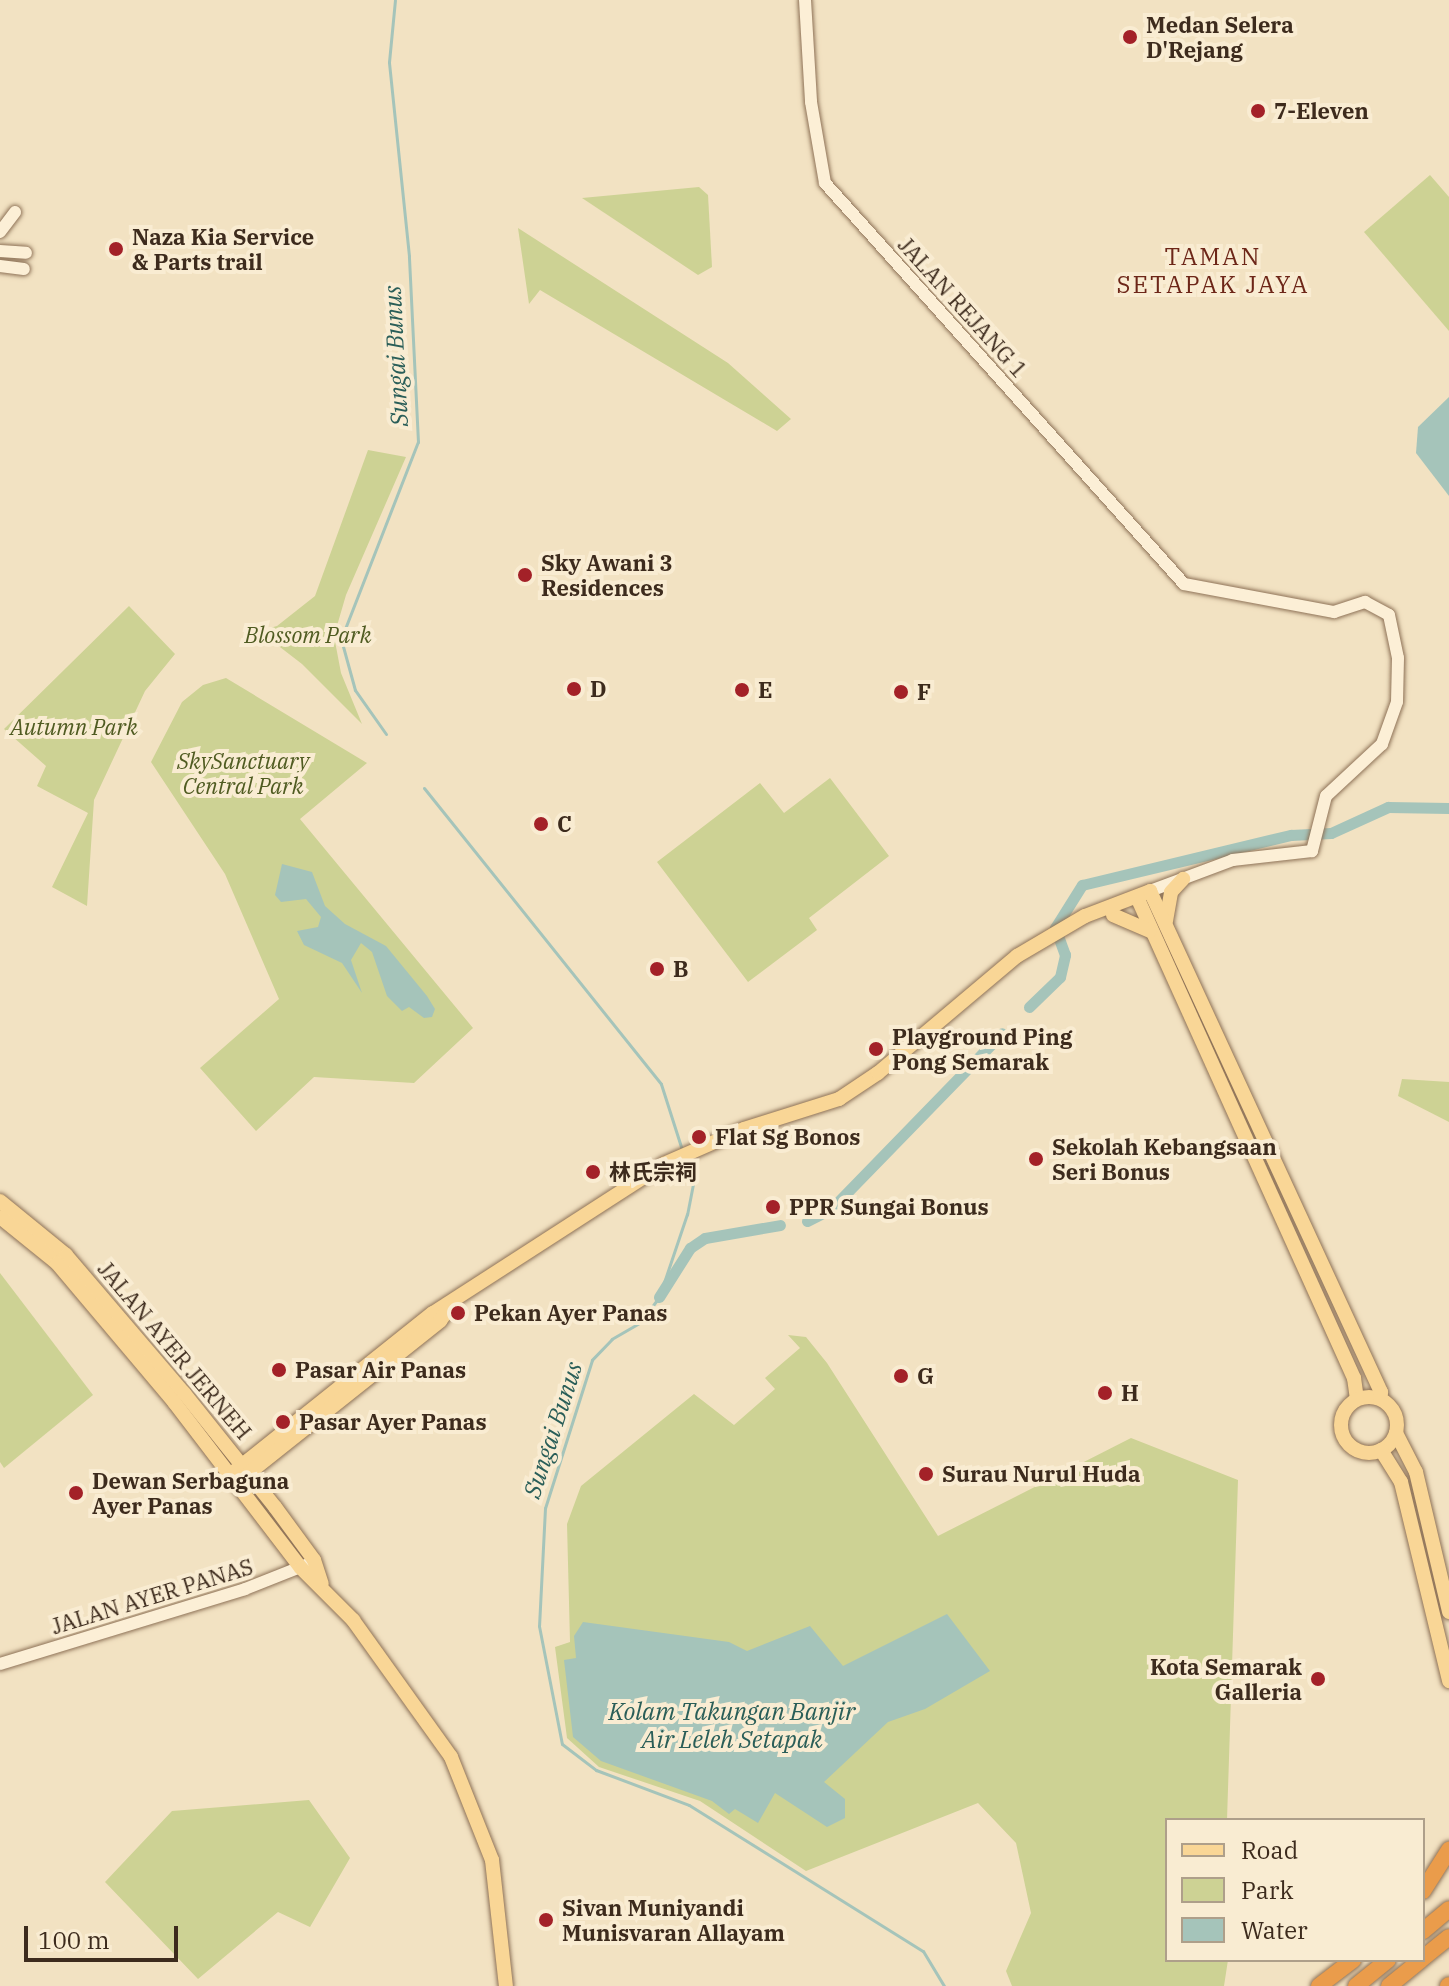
<!DOCTYPE html>
<meta charset="utf-8">
<style>
body{margin:0}
#map{position:relative;width:1449px;height:1986px;overflow:hidden;background:#f2e2c2;font-family:"IBM Plex Serif","Noto Sans SC",serif}
div>[style]{position:absolute}
.green>*{inset:0;background:#cdd294}
.water>*{inset:0;background:#a5c4ba}
.stream>*{height:3px;margin:-1.5px;padding:0 1.5px;transform-origin:1.5px;border-radius:1.5px;background:#a5c4ba}
.canal>*{height:11px;margin:-5.5px;padding:0 5.5px;transform-origin:5.5px;border-radius:5.5px;background:#a5c4ba}
.roads{filter:drop-shadow(0 0 2px #8e7257) drop-shadow(0 0 2px #8e7257)}
.minor>*{height:12px;margin:-6px;padding:0 6px;transform-origin:6px;border-radius:6px;background:#fcefd6}
.major>*{height:14px;margin:-7px;padding:0 7px;transform-origin:7px;border-radius:7px;background:#f9d696}
.major>.ring{margin:-7px;padding:0;box-sizing:content-box;background:none;border:14px solid #f9d696;border-radius:50%}
.highway>*{height:16px;margin:-8px;padding:0 8px;transform-origin:8px;border-radius:8px;background:#ea9c4b}
.dots>*{width:22px;height:22px;translate:-50% -50%;box-sizing:border-box;border:4px solid #f9ecd2;border-radius:50%}
span{translate:-50% -50%;white-space:nowrap;text-align:center;line-height:1.15;-webkit-text-stroke:8px #f9ecd2;paint-order:stroke}
.poi-label{font-size:22px;color:#3d2b1d;font-weight:700}
.left{translate:0 -50%;text-align:left}
.right{translate:-100% -50%;text-align:right}
.street-label{font-size:22px;color:#3d2b1d}
.park-label{font-size:22px;color:#4f5b21;font-style:italic}
.neighbourhood-label{font-size:24px;color:#6d2618;letter-spacing:2px}
.water-label{font-size:24px;color:#2a5e58;font-style:italic}
.legend{position:absolute;left:1165px;top:1818px;width:260px;height:144px;box-sizing:border-box;background:#f9ecd2;border:2px solid #ae9f8a;margin:0;padding:10px 14px;list-style:none;font-size:24px;color:#3d2b1d}
.legend li{display:flex;align-items:center;gap:16px;height:40px}
.legend b{width:40px;border:2px solid #ae9f8a}
.scale{position:absolute;left:24px;top:1926px;width:154px;height:36px;box-sizing:border-box;border:4px solid #3d2b1d;border-top:0;padding-left:10px;font-size:24px;line-height:28px;white-space:nowrap;color:#3d2b1d;-webkit-text-stroke:6px #f9ecd2;paint-order:stroke}
</style>
<div id="map">
<div class="green">
<i style="clip-path:polygon(1430px 175px,1449px 197px,1449px 331px,1364px 232px)"></i>
<i style="clip-path:polygon(699px 187px,708px 195px,712px 267px,698px 275px,582px 198px)"></i>
<i style="clip-path:polygon(518px 228px,728px 363px,791px 419px,777px 431px,540px 290px,529px 304px)"></i>
<i style="clip-path:polygon(368px 450px,406px 457px,346px 595px,334px 636px,341px 673px,362px 724px,302px 664px,276px 644px,247px 634px,277px 626px,315px 596px)"></i>
<i style="clip-path:polygon(129px 606px,175px 654px,145px 691px,94px 800px,87px 906px,52px 887px,88px 813px,37px 786px,46px 766px,4px 729px)"></i>
<i style="clip-path:polygon(226px 678px,367px 763px,300px 819px,473px 1028px,414px 1083px,314px 1077px,256px 1131px,200px 1068px,279px 999px,225px 874px,151px 762px,182px 702px,203px 685px)"></i>
<i style="clip-path:polygon(830px 778px,889px 856px,809px 918px,817px 930px,748px 982px,657px 862px,760px 783px,784px 813px)"></i>
<i style="clip-path:polygon(1402px 1079px,1449px 1082px,1449px 1122px,1398px 1096px)"></i>
<i style="clip-path:polygon(0 1273px,93px 1395px,4px 1468px,0 1462px)"></i>
<i style="clip-path:polygon(788px 1335px,806px 1337px,827px 1363px,938px 1536px,1131px 1438px,1238px 1480px,1227px 1820px,1167px 1820px,1167px 1960px,1228px 1960px,1224px 1986px,1012px 1986px,1006px 1971px,1031px 1913px,1016px 1843px,978px 1803px,806px 1871px,700px 1801px,599px 1767px,567px 1738px,555px 1647px,570px 1642px,567px 1524px,581px 1486px,694px 1394px,734px 1425px,775px 1389px,765px 1378px,800px 1348px)"></i>
<i style="clip-path:polygon(309px 1800px,350px 1858px,310px 1927px,278px 1912px,198px 1979px,105px 1882px,172px 1811px)"></i>
</div>
<div class="water">
<i style="clip-path:polygon(1449px 397px,1449px 496px,1416px 453px,1418px 427px)"></i>
<i style="clip-path:polygon(282px 864px,312px 872px,325px 906px,345px 924px,386px 946px,427px 996px,435px 1009px,432px 1017px,424px 1018px,409px 1007px,402px 1011px,387px 996px,372px 952px,361px 943px,351px 960px,362px 993px,342px 963px,304px 945px,297px 931px,318px 927px,321px 917px,306px 899px,281px 902px,275px 895px)"></i>
<i style="clip-path:polygon(947px 1614px,990px 1671px,925px 1709px,888px 1722px,824px 1782px,845px 1799px,845px 1818px,827px 1827px,775px 1793px,758px 1823px,735px 1809px,729px 1814px,712px 1801px,601px 1761px,573px 1737px,564px 1660px,576px 1658px,574px 1636px,583px 1622px,729px 1642px,747px 1651px,810px 1626px,843px 1666px)"></i>
</div>
<div class="stream">
<i style="left:386px;top:734px;width:54px;rotate:-125.2deg"></i>
<i style="left:355px;top:690px;width:53px;rotate:-105.4deg"></i>
<i style="left:341px;top:639px;width:212px;rotate:-68.7deg"></i>
<i style="left:418px;top:442px;width:186px;rotate:-92.8deg"></i>
<i style="left:409px;top:256px;width:195px;rotate:-95.9deg"></i>
<i style="left:389px;top:62px;width:62px;rotate:-84.5deg"></i>
<i style="left:424px;top:788px;width:379px;rotate:51.3deg"></i>
<i style="left:661px;top:1084px;width:69px;rotate:72.3deg"></i>
<i style="left:686px;top:1161px;width:24px;rotate:73deg"></i>
<i style="left:693px;top:1184px;width:31px;rotate:101deg"></i>
<i style="left:687px;top:1214px;width:88px;rotate:108.6deg"></i>
<i style="left:659px;top:1297px;width:31px;rotate:126deg"></i>
<i style="left:641px;top:1322px;width:34px;rotate:150deg"></i>
<i style="left:612px;top:1339px;width:29px;rotate:134deg"></i>
<i style="left:592px;top:1360px;width:155px;rotate:107.6deg"></i>
<i style="left:545px;top:1508px;width:118px;rotate:92.9deg"></i>
<i style="left:539px;top:1626px;width:120px;rotate:79deg"></i>
<i style="left:562px;top:1744px;width:43px;rotate:37.4deg"></i>
<i style="left:596px;top:1770px;width:99px;rotate:20.6deg"></i>
<i style="left:689px;top:1805px;width:276px;rotate:32deg"></i>
<i style="left:923px;top:1951px;width:41px;rotate:59deg"></i>
</div>
<div class="canal">
<i style="left:1029px;top:1007px;width:43px;rotate:-44.1deg"></i>
<i style="left:1060px;top:977px;width:23px;rotate:-77deg"></i>
<i style="left:1065px;top:955px;width:29px;rotate:-110deg"></i>
<i style="left:1055px;top:928px;width:51px;rotate:-57.9deg"></i>
<i style="left:1082px;top:885px;width:215px;rotate:-13.5deg"></i>
<i style="left:1291px;top:835px;width:40px;rotate:-2.9deg"></i>
<i style="left:1331px;top:833px;width:63px;rotate:-24.5deg"></i>
<i style="left:1388px;top:807px;width:61px;rotate:0.9deg"></i>
<i style="left:807px;top:1221px;width:27px;rotate:-27deg"></i>
<i style="left:831px;top:1209px;width:245px;rotate:-45.8deg"></i>
<i style="left:659px;top:1297px;width:58px;rotate:-57.7deg"></i>
<i style="left:690px;top:1248px;width:18px;rotate:-34deg"></i>
<i style="left:705px;top:1238px;width:76px;rotate:-9.8deg"></i>
</div>
<div class="roads">
<div class="minor">
<i style="left:805px;top:0;width:102px;rotate:86.6deg"></i>
<i style="left:811px;top:102px;width:82px;rotate:80.2deg"></i>
<i style="left:825px;top:183px;width:538px;rotate:48.16deg"></i>
<i style="left:1184px;top:584px;width:153px;rotate:10.6deg"></i>
<i style="left:1334px;top:612px;width:33px;rotate:-18deg"></i>
<i style="left:1365px;top:602px;width:27px;rotate:28deg"></i>
<i style="left:1389px;top:615px;width:44px;rotate:78.2deg"></i>
<i style="left:1398px;top:658px;width:44px;rotate:91.3deg"></i>
<i style="left:1397px;top:702px;width:45px;rotate:109.7deg"></i>
<i style="left:1382px;top:744px;width:76px;rotate:137.1deg"></i>
<i style="left:1326px;top:796px;width:57px;rotate:104.3deg"></i>
<i style="left:1312px;top:851px;width:80px;rotate:173.5deg"></i>
<i style="left:1233px;top:860px;width:89px;rotate:159.5deg"></i>
<i style="left:0;top:232px;width:25px;rotate:-53deg"></i>
<i style="left:0;top:251px;width:26px;rotate:4deg"></i>
<i style="left:0;top:266px;width:24px;rotate:7deg"></i>
<i style="left:0;top:1664px;width:256px;rotate:-17deg"></i>
<i style="left:245px;top:1589px;width:68px;rotate:-21.6deg"></i>
</div>
<div class="major">
<i style="left:1137px;top:897px;width:528px;rotate:65.72deg"></i>
<i style="left:1354px;top:1378px;width:21px;rotate:82deg"></i>
<i style="left:1113px;top:915px;width:40px;rotate:23.4deg"></i>
<i style="left:1166px;top:921px;width:29px;rotate:-80deg"></i>
<i style="left:1171px;top:892px;width:18px;rotate:-47deg"></i>
<i style="left:0;top:1201px;width:85px;rotate:39.3deg"></i>
<i style="left:66px;top:1255px;width:182px;rotate:49.5deg"></i>
<i style="left:184px;top:1393px;width:146px;rotate:51.4deg"></i>
<i style="left:275px;top:1507px;width:66px;rotate:53.7deg"></i>
<i style="left:314px;top:1560px;width:25px;rotate:72deg"></i>
<i style="left:0;top:1217px;width:73px;rotate:38.9deg"></i>
<i style="left:57px;top:1263px;width:182px;rotate:49.9deg"></i>
<i style="left:174px;top:1402px;width:209px;rotate:52.6deg"></i>
<i style="left:301px;top:1568px;width:74px;rotate:45deg"></i>
<i style="left:353px;top:1620px;width:168px;rotate:54.4deg"></i>
<i style="left:451px;top:1757px;width:111px;rotate:68.3deg"></i>
<i style="left:492px;top:1860px;width:127px;rotate:83.7deg"></i>
<i class="ring" style="left:1341px;top:1397px;width:42px;height:42px"></i>
<i style="left:1396px;top:1433px;width:44px;rotate:62.9deg"></i>
<i style="left:1416px;top:1472px;width:144px;rotate:76.7deg"></i>
<i style="left:1381px;top:1450px;width:38px;rotate:58deg"></i>
<i style="left:1401px;top:1482px;width:205px;rotate:76.4deg"></i>
<i style="left:231px;top:1474px;width:258px;rotate:-38.6deg"></i>
<i style="left:433px;top:1313px;width:275px;rotate:-32.8deg"></i>
<i style="left:664px;top:1164px;width:87px;rotate:-23.6deg"></i>
<i style="left:744px;top:1129px;width:100px;rotate:-17.5deg"></i>
<i style="left:839px;top:1099px;width:47px;rotate:-33.7deg"></i>
<i style="left:878px;top:1073px;width:182px;rotate:-40.1deg"></i>
<i style="left:1017px;top:956px;width:79px;rotate:-30.5deg"></i>
<i style="left:1085px;top:916px;width:70px;rotate:-21deg"></i>
<i style="left:1150px;top:891px;width:552px;rotate:65.25deg"></i>
<i style="left:1381px;top:1392px;width:7px;rotate:98deg"></i>
<i style="left:244px;top:1477px;width:251px;rotate:-38.5deg"></i>
<i style="left:440px;top:1321px;width:17px;rotate:-54deg"></i>
</div>
<div class="highway">
<i style="left:1423px;top:1891px;width:49px;rotate:-57.6deg"></i>
<i style="left:1423px;top:1931px;width:34px;rotate:-40deg"></i>
<i style="left:1423px;top:1958px;width:33px;rotate:-39deg"></i>
<i style="left:1319px;top:1986px;width:43px;rotate:-37.4deg"></i>
<i style="left:1356px;top:1986px;width:41px;rotate:-39.1deg"></i>
<i style="left:1389px;top:1986px;width:41px;rotate:-39.1deg"></i>
<i style="left:1448px;top:1986px;width:1px;rotate:-45deg"></i>
</div>
</div>
<div class="dots">
<i style="left:1130px;top:37px;background:#a32128"></i>
<i style="left:1258px;top:111px;background:#a32128"></i>
<i style="left:116px;top:249px;background:#a32128"></i>
<i style="left:525px;top:575px;background:#a32128"></i>
<i style="left:574px;top:689px;background:#a32128"></i>
<i style="left:742px;top:690px;background:#a32128"></i>
<i style="left:901px;top:692px;background:#a32128"></i>
<i style="left:541px;top:824px;background:#a32128"></i>
<i style="left:657px;top:969px;background:#a32128"></i>
<i style="left:876px;top:1049px;background:#a32128"></i>
<i style="left:699px;top:1137px;background:#a32128"></i>
<i style="left:1036px;top:1159px;background:#a32128"></i>
<i style="left:593px;top:1172px;background:#a32128"></i>
<i style="left:773px;top:1207px;background:#a32128"></i>
<i style="left:458px;top:1313px;background:#a32128"></i>
<i style="left:279px;top:1370px;background:#a32128"></i>
<i style="left:901px;top:1376px;background:#a32128"></i>
<i style="left:1105px;top:1393px;background:#a32128"></i>
<i style="left:283px;top:1422px;background:#a32128"></i>
<i style="left:926px;top:1474px;background:#a32128"></i>
<i style="left:76px;top:1493px;background:#a32128"></i>
<i style="left:1318px;top:1679px;background:#a32128"></i>
<i style="left:546px;top:1920px;background:#a32128"></i>
</div>
<div class="poi-label">
<span class="left" style="left:1146px;top:37px">Medan Selera<br>D'Rejang</span>
<span class="left" style="left:1274px;top:111px">7-Eleven</span>
<span class="left" style="left:132px;top:249px">Naza Kia Service<br>&amp; Parts trail</span>
<span class="left" style="left:541px;top:575px">Sky Awani 3<br>Residences</span>
<span class="left" style="left:590px;top:689px">D</span>
<span class="left" style="left:758px;top:690px">E</span>
<span class="left" style="left:917px;top:692px">F</span>
<span class="left" style="left:557px;top:824px">C</span>
<span class="left" style="left:673px;top:969px">B</span>
<span class="left" style="left:892px;top:1049px">Playground Ping<br>Pong Semarak</span>
<span class="left" style="left:715px;top:1137px">Flat Sg Bonos</span>
<span class="left" style="left:1052px;top:1159px">Sekolah Kebangsaan<br>Seri Bonus</span>
<span class="left" style="left:609px;top:1172px">林氏宗祠</span>
<span class="left" style="left:789px;top:1207px">PPR Sungai Bonus</span>
<span class="left" style="left:474px;top:1313px">Pekan Ayer Panas</span>
<span class="left" style="left:295px;top:1370px">Pasar Air Panas</span>
<span class="left" style="left:917px;top:1376px">G</span>
<span class="left" style="left:1121px;top:1393px">H</span>
<span class="left" style="left:299px;top:1422px">Pasar Ayer Panas</span>
<span class="left" style="left:942px;top:1474px">Surau Nurul Huda</span>
<span class="left" style="left:92px;top:1493px">Dewan Serbaguna<br>Ayer Panas</span>
<span class="right" style="left:1302px;top:1679px">Kota Semarak<br>Galleria</span>
<span class="left" style="left:562px;top:1920px">Sivan Muniyandi<br>Munisvaran Allayam</span>
</div>
<div class="street-label">
<span style="left:963px;top:307px;rotate:48deg">JALAN REJANG 1</span>
<span style="left:175px;top:1350px;rotate:50deg">JALAN AYER JERNEH</span>
<span style="left:152px;top:1596px;rotate:-17deg">JALAN AYER PANAS</span>
</div>
<div class="park-label">
<span style="left:308px;top:635px">Blossom Park</span>
<span style="left:74px;top:727px">Autumn Park</span>
<span style="left:243px;top:773px">SkySanctuary<br>Central Park</span>
</div>
<div class="neighbourhood-label">
<span style="left:1213px;top:271px">TAMAN<br>SETAPAK JAYA</span>
</div>
<div class="water-label">
<span style="left:396px;top:356px;rotate:-93deg">Sungai Bunus</span>
<span style="left:553px;top:1430px;rotate:-72deg">Sungai Bunus</span>
<span style="left:732px;top:1726px">Kolam Takungan Banjir<br>Air Leleh Setapak</span>
</div>
<ul class="legend">
<li><b style="height:10px;background:#f9d696"></b>Road</li>
<li><b style="height:22px;background:#cdd294"></b>Park</li>
<li><b style="height:22px;background:#a5c4ba"></b>Water</li>
</ul>
<div class="scale">100 m</div>
</div>
